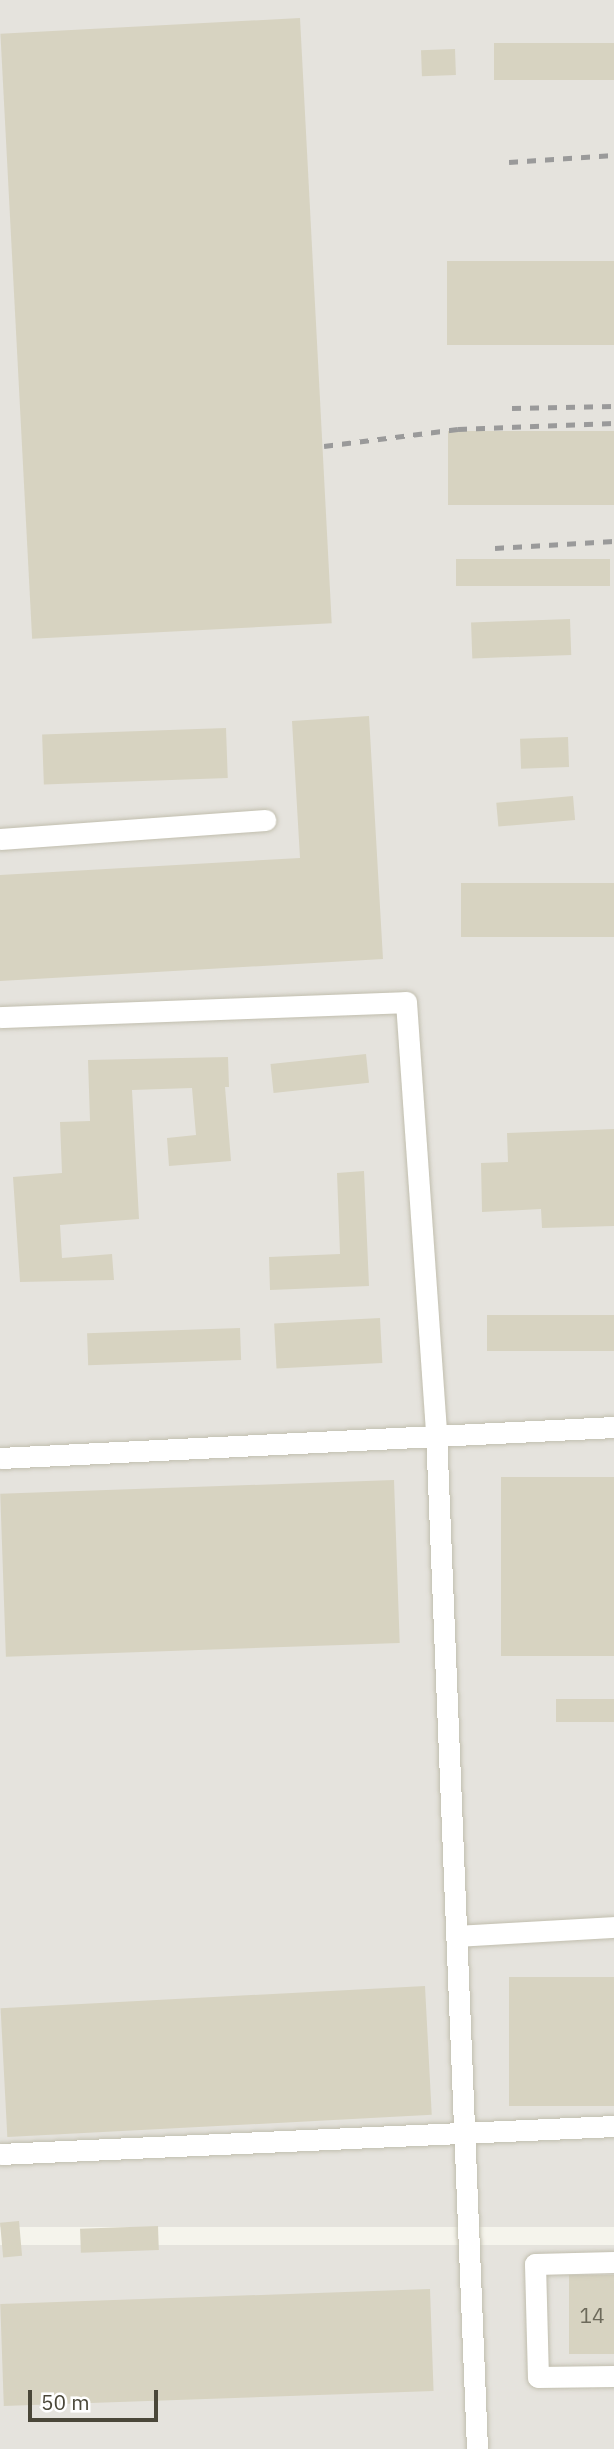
<!DOCTYPE html>
<style>
body{margin:0}
#map{position:relative;width:614px;height:2449px;overflow:hidden;background:#f5f4ec;font-family:"IBM Plex Sans",sans-serif}
div>[style]{position:absolute}
.industrial>*{inset:0;background:#e5e3dd;transform-origin:0 0}
.building>*{inset:0;background:#d7d3c1;transform-origin:0 0}
.roads{filter:drop-shadow(0 0 2px #c1beae) drop-shadow(0 0 2px #c1beae)}
.minor>*{height:21px;margin:-10.5px;padding:0 10.5px;transform-origin:10.5px;border-radius:10.5px;background:#fff}
.rail>*{height:5px;margin-top:-2.5px;transform-origin:0;background:repeating-linear-gradient(90deg,#9a9a9a 0 9px,transparent 0 18px)}
span{translate:-50% -50%;white-space:nowrap;text-align:center;line-height:1.15;-webkit-text-stroke:6px #fff;paint-order:stroke}
.number-label{font-size:21px;color:#6d6a5b}
.number-label span{-webkit-text-stroke-width:0}
.scale{position:absolute;left:28px;top:2390px;width:130px;height:32px;box-sizing:border-box;border:4px solid #4a4739;border-top:0;padding-left:9px;font-size:21px;line-height:24px;white-space:nowrap;color:#4a4739;-webkit-text-stroke:5px #fff;paint-order:stroke}
</style>
<div id="map">
<div class="industrial">
<i style="left:0;top:0;width:614px;height:2227px"></i>
<i style="left:614px;top:2245px;width:204px;height:614px;rotate:90deg"></i>
</div>
<div class="building">
<i style="left:300px;top:18px;width:606px;height:300px;rotate:87deg"></i>
<i style="left:614px;top:43px;width:37px;height:120px;rotate:90deg"></i>
<i style="left:455px;top:49px;width:26px;height:34px;rotate:88deg"></i>
<i style="left:614px;top:261px;width:84px;height:167px;rotate:90deg"></i>
<i style="left:614px;top:431px;width:74px;height:166px;rotate:90deg"></i>
<i style="left:456px;top:559px;width:154px;height:27px"></i>
<i style="left:570px;top:619px;width:36px;height:99px;rotate:88deg"></i>
<i style="clip-path:polygon(369px 716px,383px 959px,0 981px,0 875px,300px 858px,292px 721px)"></i>
<i style="left:226px;top:728px;width:50px;height:184px;rotate:88deg"></i>
<i style="left:568px;top:737px;width:30px;height:48px;rotate:88deg"></i>
<i style="left:573px;top:796px;width:24px;height:77px;rotate:85deg"></i>
<i style="left:614px;top:883px;width:54px;height:153px;rotate:90deg"></i>
<i style="left:366px;top:1054px;width:29px;height:96px;rotate:84deg"></i>
<i style="clip-path:polygon(228px 1057px,229px 1087px,225px 1087px,231px 1161px,169px 1166px,167px 1138px,196px 1135px,192px 1088px,132px 1090px,139px 1219px,60px 1225px,62px 1258px,112px 1254px,114px 1280px,20px 1282px,13px 1177px,62px 1173px,60px 1122px,90px 1121px,88px 1060px)"></i>
<i style="clip-path:polygon(614px 1129px,614px 1226px,542px 1228px,541px 1209px,482px 1212px,481px 1163px,508px 1162px,507px 1133px)"></i>
<i style="clip-path:polygon(364px 1171px,369px 1286px,270px 1290px,269px 1257px,340px 1254px,337px 1173px)"></i>
<i style="left:614px;top:1315px;width:36px;height:127px;rotate:90deg"></i>
<i style="left:380px;top:1318px;width:45px;height:106px;rotate:87deg"></i>
<i style="left:240px;top:1328px;width:32px;height:153px;rotate:88deg"></i>
<i style="left:614px;top:1477px;width:179px;height:113px;rotate:90deg"></i>
<i style="left:394px;top:1480px;width:163px;height:394px;rotate:88deg"></i>
<i style="left:614px;top:1699px;width:23px;height:58px;rotate:90deg"></i>
<i style="left:614px;top:1977px;width:129px;height:105px;rotate:90deg"></i>
<i style="left:425px;top:1986px;width:129px;height:425px;rotate:87deg"></i>
<i style="left:19px;top:2221px;width:35px;height:19px;rotate:85deg"></i>
<i style="left:158px;top:2226px;width:24px;height:78px;rotate:88deg"></i>
<i style="left:614px;top:2275px;width:79px;height:45px;rotate:90deg"></i>
<i style="left:430px;top:2289px;width:102px;height:430px;rotate:88deg"></i>
</div>
<div class="roads">
<div class="minor">
<i style="left:0;top:839px;width:266px;rotate:-4.1deg"></i>
<i style="left:0;top:1017px;width:406px;rotate:-2.1deg"></i>
<i style="left:406px;top:1002px;width:431px;rotate:86deg"></i>
<i style="left:436px;top:1432px;width:1018px;rotate:87.69deg"></i>
<i style="left:0;top:1458px;width:615px;rotate:-2.89deg"></i>
<i style="left:457px;top:1936px;width:157px;rotate:-3.3deg"></i>
<i style="left:0;top:2154px;width:615px;rotate:-2.61deg"></i>
<i style="left:614px;top:2262px;width:79px;rotate:178.5deg"></i>
<i style="left:535px;top:2264px;width:113px;rotate:88.5deg"></i>
<i style="left:538px;top:2377px;width:76px;rotate:-0.8deg"></i>
</div>
</div>
<div class="rail">
<i style="left:509px;top:162px;width:105px;rotate:-3.8deg"></i>
<i style="left:512px;top:408px;width:102px;rotate:-1.1deg"></i>
<i style="left:324px;top:446px;width:135px;rotate:-7.2deg"></i>
<i style="left:458px;top:429px;width:156px;rotate:-2.2deg"></i>
<i style="left:495px;top:548px;width:119px;rotate:-3.4deg"></i>
</div>
<div class="number-label">
<span style="left:592px;top:2315px">14</span>
</div>
<div class="scale">50 m</div>
</div>
